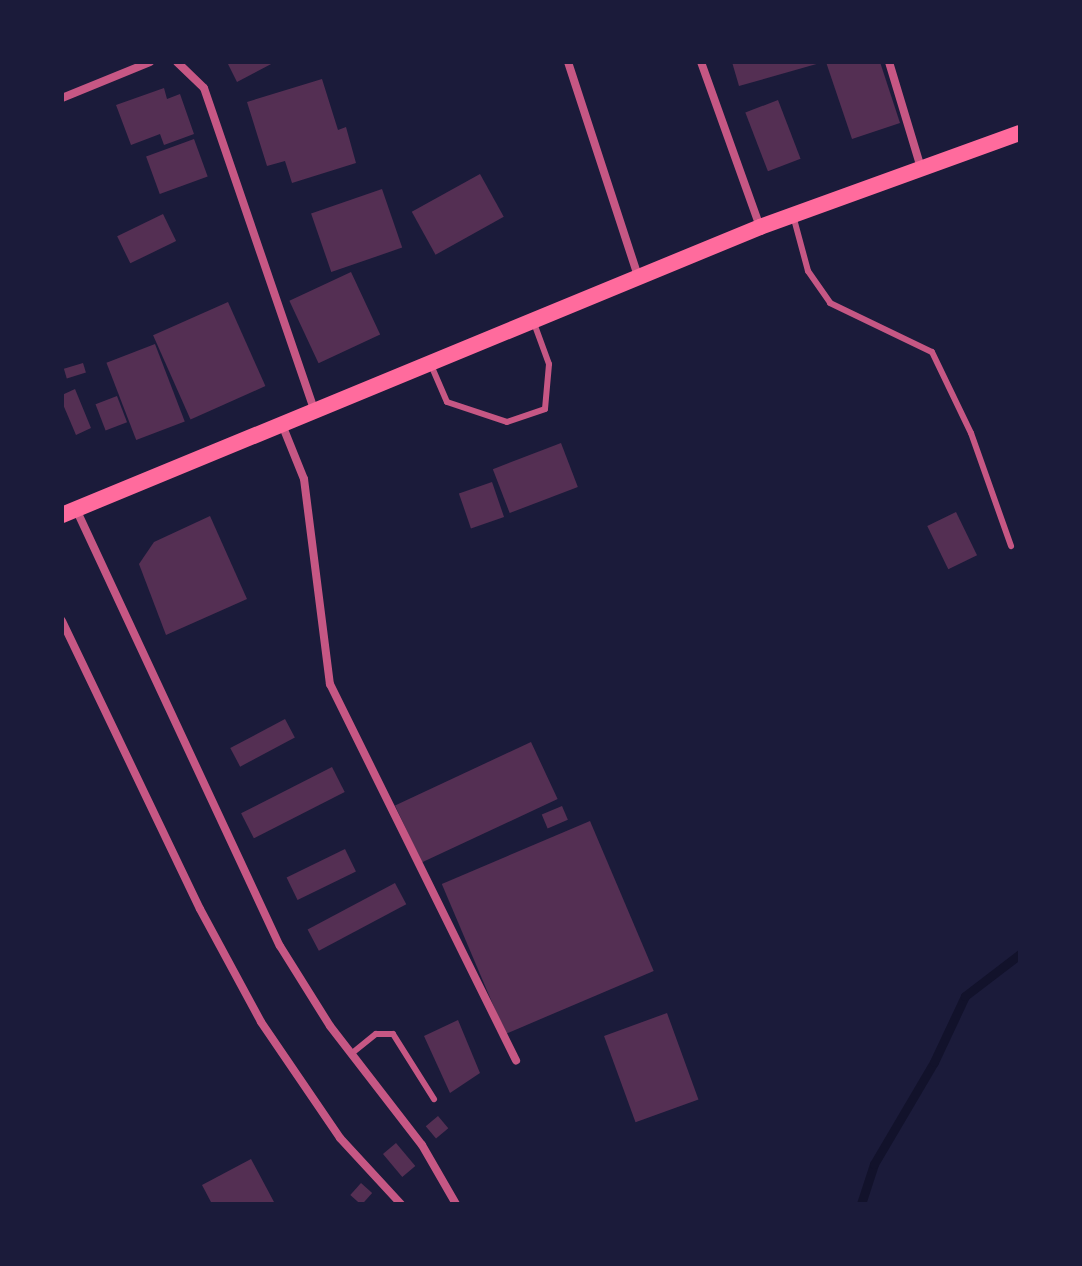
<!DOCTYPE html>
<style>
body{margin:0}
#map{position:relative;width:1082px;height:1266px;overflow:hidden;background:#1b1b3a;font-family:Overpass,sans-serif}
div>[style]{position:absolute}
.stream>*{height:9px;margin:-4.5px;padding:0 4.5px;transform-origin:4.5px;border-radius:4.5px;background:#12122b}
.building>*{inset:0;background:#542f53;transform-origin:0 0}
.service>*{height:6px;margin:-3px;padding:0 3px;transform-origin:3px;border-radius:3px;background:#c65784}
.minor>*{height:8px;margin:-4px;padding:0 4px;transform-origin:4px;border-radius:4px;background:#c65784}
.secondary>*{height:16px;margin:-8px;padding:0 8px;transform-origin:8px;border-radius:8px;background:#ff6b9d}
span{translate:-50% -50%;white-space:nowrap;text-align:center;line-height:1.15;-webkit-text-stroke:8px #1b1b3a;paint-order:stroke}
.frame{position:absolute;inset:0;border:64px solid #1b1b3a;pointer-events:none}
</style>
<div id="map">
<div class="stream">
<i style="left:861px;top:1204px;width:42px;rotate:-72deg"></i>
<i style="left:874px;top:1164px;width:118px;rotate:-59.5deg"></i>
<i style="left:934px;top:1062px;width:73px;rotate:-64.8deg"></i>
<i style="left:965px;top:996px;width:69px;rotate:-37.4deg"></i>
</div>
<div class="building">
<i style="clip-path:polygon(227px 62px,275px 62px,237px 82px)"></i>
<i style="clip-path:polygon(732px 62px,820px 62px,820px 63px,739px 86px)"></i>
<i style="clip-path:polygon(826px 62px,880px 62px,900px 123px,852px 139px)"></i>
<i style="clip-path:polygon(322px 79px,338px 130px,346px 127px,356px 163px,292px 183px,285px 161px,267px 166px,247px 102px)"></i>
<i style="clip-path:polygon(164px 88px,167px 99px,180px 94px,194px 134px,164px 145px,160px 134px,131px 145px,116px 105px)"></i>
<i style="left:778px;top:100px;width:63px;height:35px;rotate:69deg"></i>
<i style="left:194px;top:139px;width:40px;height:51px;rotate:70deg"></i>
<i style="left:480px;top:174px;width:49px;height:78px;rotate:61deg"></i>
<i style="left:382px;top:189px;width:62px;height:75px;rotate:71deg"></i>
<i style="left:163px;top:214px;width:30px;height:51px;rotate:64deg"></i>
<i style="left:351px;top:272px;width:69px;height:68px;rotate:65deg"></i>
<i style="left:228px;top:302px;width:92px;height:82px;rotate:66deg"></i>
<i style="left:155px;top:344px;width:83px;height:52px;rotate:69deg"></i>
<i style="left:83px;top:363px;width:10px;height:20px;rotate:73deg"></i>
<i style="clip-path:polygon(75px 389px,91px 428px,76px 435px,62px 402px,62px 395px)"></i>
<i style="left:117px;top:396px;width:28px;height:23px;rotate:69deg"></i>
<i style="left:561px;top:443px;width:47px;height:73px;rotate:69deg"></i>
<i style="left:492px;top:482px;width:37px;height:35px;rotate:71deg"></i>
<i style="left:956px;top:512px;width:48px;height:32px;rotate:64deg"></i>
<i style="clip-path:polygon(210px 516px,247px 599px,166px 635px,139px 564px,154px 542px)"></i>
<i style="left:285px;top:719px;width:21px;height:62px;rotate:62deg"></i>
<i style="left:531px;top:742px;width:63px;height:150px;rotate:65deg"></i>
<i style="left:332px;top:767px;width:28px;height:102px;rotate:63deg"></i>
<i style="left:562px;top:806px;width:15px;height:22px;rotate:67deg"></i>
<i style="left:590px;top:821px;width:163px;height:161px;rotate:67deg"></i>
<i style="left:345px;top:849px;width:25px;height:65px;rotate:64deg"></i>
<i style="left:395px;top:883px;width:24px;height:99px;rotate:62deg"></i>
<i style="left:667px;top:1013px;width:92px;height:67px;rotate:70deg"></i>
<i style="clip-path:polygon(458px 1020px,480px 1073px,450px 1093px,424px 1036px)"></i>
<i style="left:438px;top:1116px;width:16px;height:16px;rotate:50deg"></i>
<i style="left:396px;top:1143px;width:30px;height:17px;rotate:50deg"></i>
<i style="clip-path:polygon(251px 1159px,274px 1202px,212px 1204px,202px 1185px)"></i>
<i style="left:361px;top:1183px;width:15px;height:16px;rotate:42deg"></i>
</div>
<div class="service">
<i style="left:794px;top:219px;width:54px;rotate:74.9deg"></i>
<i style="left:808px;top:271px;width:39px;rotate:55deg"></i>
<i style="left:830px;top:303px;width:113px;rotate:25.7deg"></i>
<i style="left:932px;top:352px;width:90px;rotate:64.3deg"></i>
<i style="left:971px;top:433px;width:120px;rotate:70.5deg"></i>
<i style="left:431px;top:365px;width:40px;rotate:66.6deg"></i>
<i style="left:447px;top:402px;width:63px;rotate:18.4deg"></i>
<i style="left:507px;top:422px;width:40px;rotate:-18.9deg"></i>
<i style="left:545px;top:409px;width:45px;rotate:-84.9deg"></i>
<i style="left:549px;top:364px;width:44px;rotate:-110.1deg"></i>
<i style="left:351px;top:1054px;width:32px;rotate:-39deg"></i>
<i style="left:376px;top:1034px;width:17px"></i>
<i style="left:393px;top:1034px;width:77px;rotate:57.8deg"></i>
</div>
<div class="minor">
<i style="left:177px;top:62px;width:37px;rotate:44deg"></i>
<i style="left:204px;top:88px;width:342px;rotate:71.1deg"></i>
<i style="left:568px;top:62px;width:225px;rotate:71.9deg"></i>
<i style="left:701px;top:62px;width:175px;rotate:70.3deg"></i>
<i style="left:889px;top:62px;width:111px;rotate:73.2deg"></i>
<i style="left:62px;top:98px;width:95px;rotate:-22.2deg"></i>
<i style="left:283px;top:427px;width:56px;rotate:68deg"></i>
<i style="left:304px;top:479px;width:207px;rotate:82.8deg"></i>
<i style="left:330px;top:684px;width:420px;rotate:63.7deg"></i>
<i style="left:76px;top:509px;width:482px;rotate:65deg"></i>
<i style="left:280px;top:946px;width:94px;rotate:58deg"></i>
<i style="left:330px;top:1026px;width:150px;rotate:52.3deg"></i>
<i style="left:422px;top:1145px;width:68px;rotate:60deg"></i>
<i style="left:62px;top:621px;width:319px;rotate:64.4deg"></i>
<i style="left:200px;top:909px;width:128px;rotate:61.6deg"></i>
<i style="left:261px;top:1022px;width:140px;rotate:55.7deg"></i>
<i style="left:340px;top:1138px;width:90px;rotate:47.3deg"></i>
</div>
<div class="secondary">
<i style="left:62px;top:515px;width:755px;rotate:-22.42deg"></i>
<i style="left:760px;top:227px;width:276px;rotate:-19.9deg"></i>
</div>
<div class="frame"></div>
</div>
